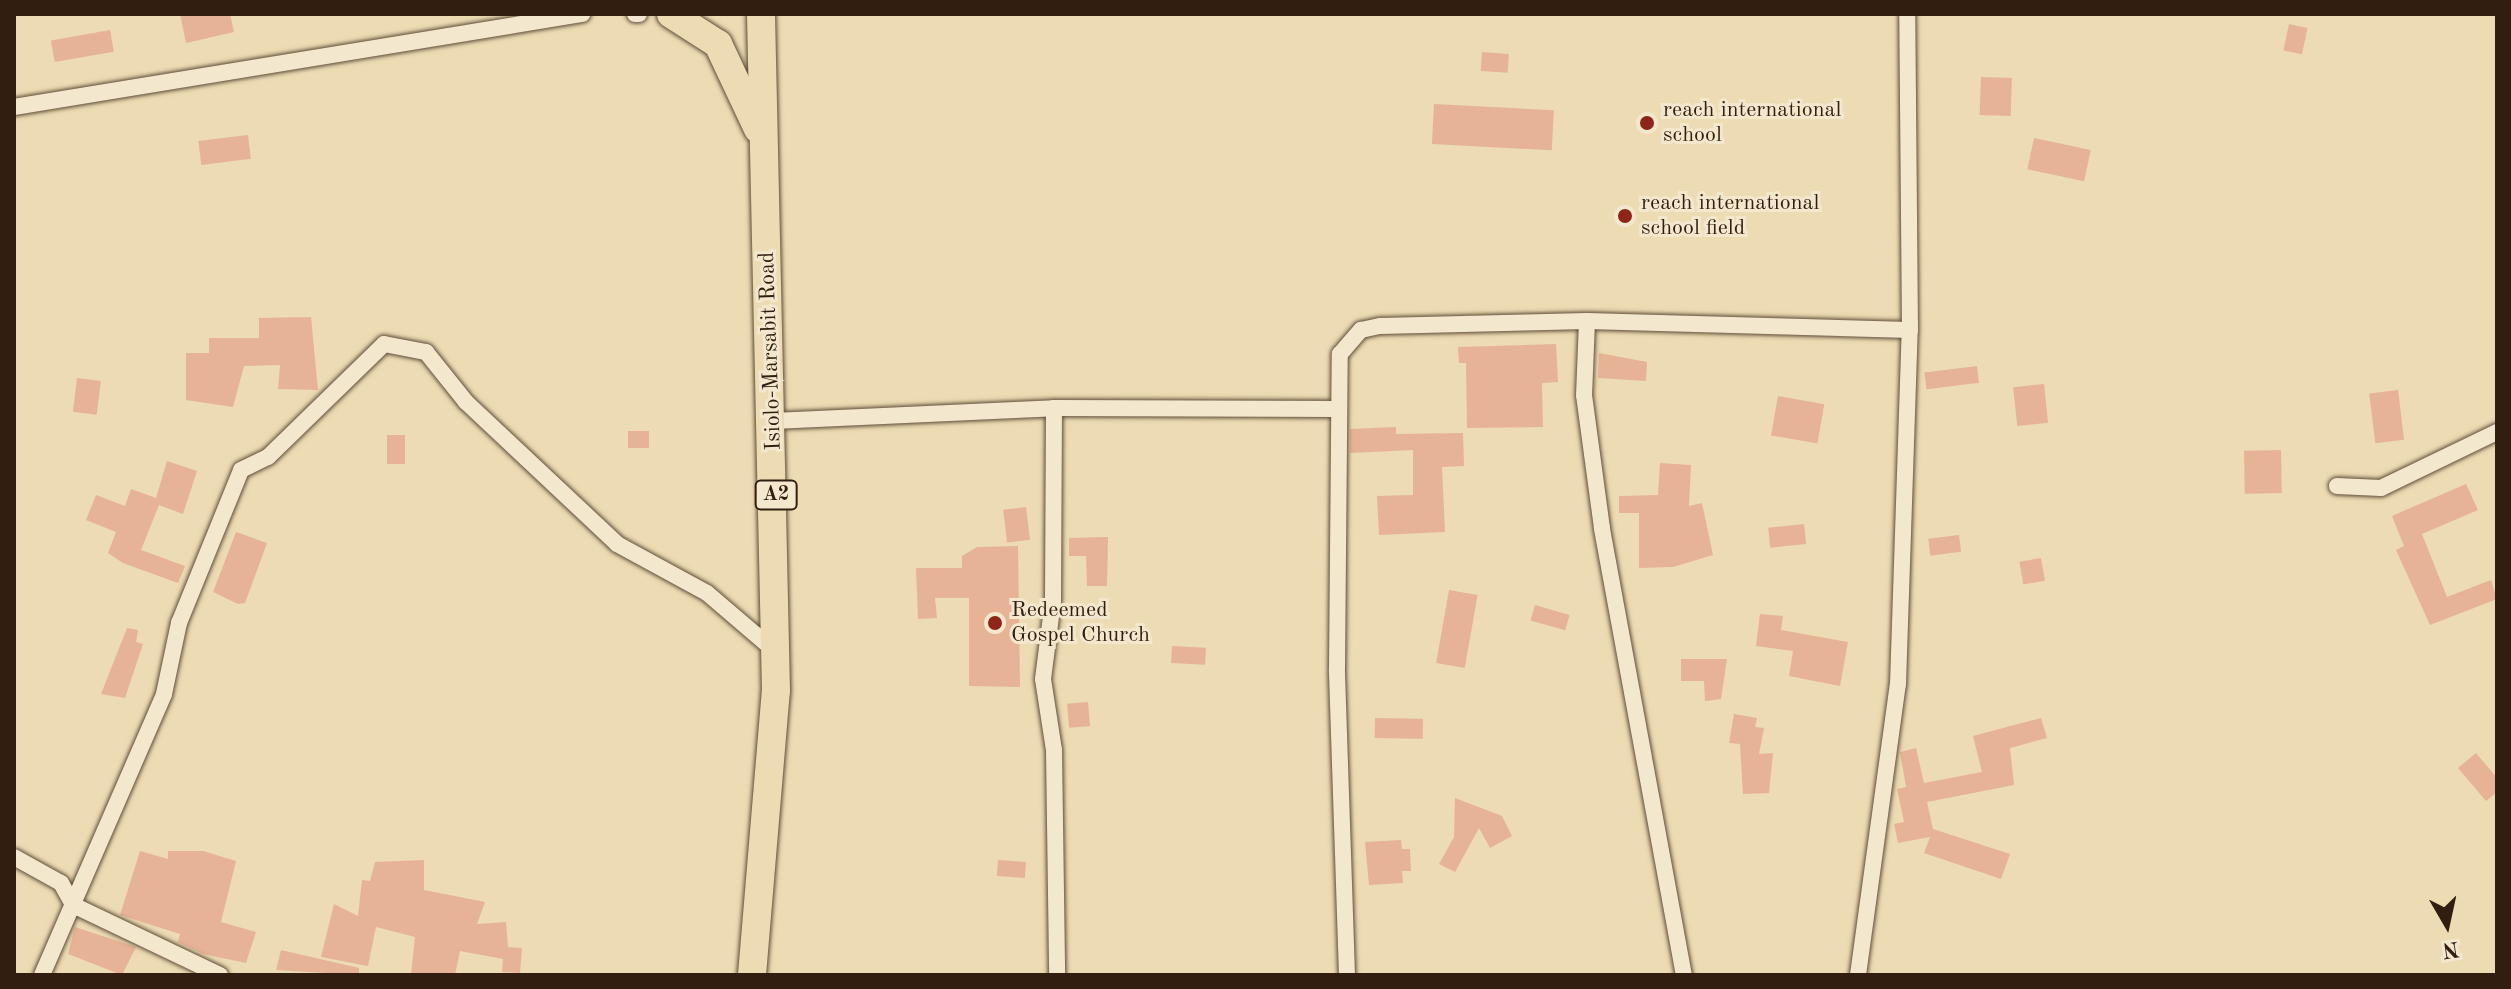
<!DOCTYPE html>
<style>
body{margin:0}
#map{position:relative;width:2511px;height:989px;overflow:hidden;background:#ecdbb3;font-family:"Old Standard TT",serif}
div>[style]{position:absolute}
.building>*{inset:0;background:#e7b396;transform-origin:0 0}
.roads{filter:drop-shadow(0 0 2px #604d39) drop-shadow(0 0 2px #604d39)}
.minor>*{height:16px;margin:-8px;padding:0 8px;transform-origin:8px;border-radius:8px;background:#f3e8ce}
.trunk>*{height:28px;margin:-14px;padding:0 14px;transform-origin:14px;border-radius:14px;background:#ecdbb3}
.dots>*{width:22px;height:22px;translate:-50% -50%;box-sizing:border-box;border:4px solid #f3e8ce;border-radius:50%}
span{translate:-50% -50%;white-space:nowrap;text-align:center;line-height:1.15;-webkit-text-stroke:6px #f3e8ce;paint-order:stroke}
.shield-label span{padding:2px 6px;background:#f3e8ce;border:2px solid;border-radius:6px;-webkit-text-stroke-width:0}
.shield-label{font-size:20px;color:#311e10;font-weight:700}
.poi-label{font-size:22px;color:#311e10}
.left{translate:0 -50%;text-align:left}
.street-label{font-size:22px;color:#311e10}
.frame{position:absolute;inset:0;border:16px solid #311e10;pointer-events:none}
.north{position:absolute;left:2407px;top:885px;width:80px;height:80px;-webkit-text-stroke:6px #f3e8ce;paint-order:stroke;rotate:171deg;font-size:22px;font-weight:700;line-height:32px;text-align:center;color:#311e10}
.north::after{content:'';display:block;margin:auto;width:28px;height:36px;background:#311e10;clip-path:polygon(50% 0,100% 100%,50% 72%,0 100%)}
</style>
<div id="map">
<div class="building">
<i style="clip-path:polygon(180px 14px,230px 14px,234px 32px,186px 43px)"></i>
<i style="left:2289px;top:24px;width:19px;height:27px;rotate:12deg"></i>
<i style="left:110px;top:30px;width:22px;height:60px;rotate:80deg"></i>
<i style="left:1482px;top:52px;width:27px;height:19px;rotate:4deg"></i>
<i style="left:1981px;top:77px;width:31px;height:38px;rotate:2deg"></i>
<i style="left:1434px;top:104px;width:120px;height:40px;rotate:3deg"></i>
<i style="left:248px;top:135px;width:24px;height:50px;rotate:83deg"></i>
<i style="left:2034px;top:138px;width:58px;height:32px;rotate:12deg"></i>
<i style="clip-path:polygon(311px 317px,318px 390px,278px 389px,280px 365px,244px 366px,233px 407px,186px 400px,186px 353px,209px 353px,209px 338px,259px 338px,259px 318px)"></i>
<i style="clip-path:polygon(1556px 344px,1558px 382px,1542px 383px,1543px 427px,1467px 428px,1466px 363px,1459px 363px,1458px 347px)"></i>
<i style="clip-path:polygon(1599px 353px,1647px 362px,1646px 381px,1598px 378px)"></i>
<i style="left:1977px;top:366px;width:17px;height:53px;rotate:83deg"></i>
<i style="left:77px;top:378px;width:24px;height:34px;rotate:7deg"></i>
<i style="left:2044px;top:384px;width:39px;height:31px;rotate:84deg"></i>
<i style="left:2398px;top:390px;width:50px;height:29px;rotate:83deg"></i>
<i style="left:1778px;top:396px;width:47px;height:40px;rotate:10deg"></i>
<i style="clip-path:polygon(1396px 427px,1396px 434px,1463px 433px,1464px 466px,1442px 467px,1445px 532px,1379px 535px,1377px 496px,1413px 495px,1413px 450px,1350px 453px,1350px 429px)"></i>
<i style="left:649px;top:431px;width:17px;height:21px;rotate:90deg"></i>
<i style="left:405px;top:435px;width:29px;height:18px;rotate:90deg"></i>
<i style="left:2281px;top:450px;width:43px;height:37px;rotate:89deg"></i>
<i style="clip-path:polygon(167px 461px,197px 471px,183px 514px,159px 505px,141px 550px,185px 566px,178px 583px,123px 563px,108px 553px,116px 532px,86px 520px,96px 495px,125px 506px,131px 489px,156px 498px)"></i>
<i style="clip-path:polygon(1660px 463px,1691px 465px,1689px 506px,1702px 503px,1713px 555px,1673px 567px,1639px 568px,1639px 513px,1619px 513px,1619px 496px,1658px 495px)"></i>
<i style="clip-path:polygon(2466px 484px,2478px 510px,2422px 534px,2447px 597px,2491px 580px,2497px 599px,2430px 625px,2396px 550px,2404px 546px,2392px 516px)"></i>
<i style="left:1026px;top:507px;width:33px;height:23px;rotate:83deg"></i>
<i style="left:1804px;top:524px;width:20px;height:36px;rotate:84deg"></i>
<i style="clip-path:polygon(236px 532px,267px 543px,245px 603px,238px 604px,213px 592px)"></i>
<i style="left:1959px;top:535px;width:17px;height:31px;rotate:83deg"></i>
<i style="clip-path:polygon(1108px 537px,1107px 586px,1087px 586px,1086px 556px,1069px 556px,1069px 538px)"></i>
<i style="clip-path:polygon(1018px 546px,1020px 687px,969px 686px,969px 598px,935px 598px,937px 618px,918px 619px,916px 568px,962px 568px,962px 556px,977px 547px)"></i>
<i style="left:2041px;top:558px;width:23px;height:22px;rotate:80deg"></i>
<i style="left:1449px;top:590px;width:29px;height:74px;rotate:10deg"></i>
<i style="left:1535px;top:605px;width:36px;height:16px;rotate:16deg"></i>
<i style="clip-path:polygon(1760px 614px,1783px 616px,1781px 630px,1848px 642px,1840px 686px,1789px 676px,1793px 651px,1756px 646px)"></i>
<i style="clip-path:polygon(127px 628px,138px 630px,136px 642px,143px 644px,125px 698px,101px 694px)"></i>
<i style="left:1172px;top:646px;width:34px;height:17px;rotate:3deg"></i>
<i style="clip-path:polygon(1681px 659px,1727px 659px,1721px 699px,1705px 701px,1704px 681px,1681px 681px)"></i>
<i style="left:1088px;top:702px;width:24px;height:21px;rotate:85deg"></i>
<i style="clip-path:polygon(1734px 714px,1757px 718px,1755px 727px,1764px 728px,1759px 754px,1773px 753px,1769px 793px,1743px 794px,1740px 744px,1729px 743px)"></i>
<i style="left:1375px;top:718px;width:48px;height:20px;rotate:1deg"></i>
<i style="clip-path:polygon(2041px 718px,2047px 738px,2010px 748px,2014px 785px,1927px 802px,1933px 829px,2010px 854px,2001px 879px,1924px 853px,1930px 837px,1898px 843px,1894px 824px,1904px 822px,1897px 789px,1906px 787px,1900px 752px,1916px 748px,1924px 783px,1982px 772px,1973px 736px)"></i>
<i style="clip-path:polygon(2476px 753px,2497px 778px,2497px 792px,2486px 801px,2458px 768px)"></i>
<i style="clip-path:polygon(1455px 798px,1502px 816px,1512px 836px,1490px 848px,1479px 828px,1455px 872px,1439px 864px,1454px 837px)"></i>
<i style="clip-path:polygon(1401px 840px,1402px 849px,1410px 849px,1411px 871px,1402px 871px,1403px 883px,1369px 885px,1365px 842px)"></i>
<i style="clip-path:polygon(140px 851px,168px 859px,168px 851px,203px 851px,236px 861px,221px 922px,256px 932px,246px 963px,203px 954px,178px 942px,180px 934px,120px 915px)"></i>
<i style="clip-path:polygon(424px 860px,424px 890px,485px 902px,477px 924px,506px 922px,508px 947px,522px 948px,520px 973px,502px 972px,503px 959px,460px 951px,455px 975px,411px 975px,415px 937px,376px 927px,368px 966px,321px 957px,334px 904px,358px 916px,362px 880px,370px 881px,375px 862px)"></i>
<i style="left:998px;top:860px;width:28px;height:16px;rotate:4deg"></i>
<i style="clip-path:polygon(75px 927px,136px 947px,122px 975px,68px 954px)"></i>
<i style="clip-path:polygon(281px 950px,359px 968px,359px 975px,276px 970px)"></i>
</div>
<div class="roads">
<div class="minor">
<i style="left:635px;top:14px;width:4px"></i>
<i style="left:14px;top:107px;width:576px;rotate:-9.3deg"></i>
<i style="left:1587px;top:321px;width:74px;rotate:92.3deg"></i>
<i style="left:1584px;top:395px;width:135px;rotate:82.3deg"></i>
<i style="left:1602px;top:529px;width:453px;rotate:79.6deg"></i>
<i style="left:1054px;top:408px;width:193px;rotate:90.3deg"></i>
<i style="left:1053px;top:601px;width:79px;rotate:97.3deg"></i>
<i style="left:1043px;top:679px;width:72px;rotate:81.2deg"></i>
<i style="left:1054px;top:750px;width:225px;rotate:89.2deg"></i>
<i style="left:773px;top:421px;width:281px;rotate:-2.6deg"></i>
<i style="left:1054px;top:408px;width:283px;rotate:0.2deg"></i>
<i style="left:2337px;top:486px;width:44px;rotate:2.6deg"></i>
<i style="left:2381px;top:488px;width:129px;rotate:-25.8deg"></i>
<i style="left:14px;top:857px;width:54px;rotate:29deg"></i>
<i style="left:61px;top:883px;width:25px;rotate:61deg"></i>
<i style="left:73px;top:905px;width:163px;rotate:25.5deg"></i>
<i style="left:42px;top:975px;width:306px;rotate:-66.5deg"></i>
<i style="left:164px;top:694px;width:73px;rotate:-78.1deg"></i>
<i style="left:179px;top:623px;width:165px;rotate:-67.9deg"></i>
<i style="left:241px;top:470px;width:30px;rotate:-26deg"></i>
<i style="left:268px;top:457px;width:162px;rotate:-44.2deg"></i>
<i style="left:384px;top:344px;width:43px;rotate:10.8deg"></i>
<i style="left:426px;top:352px;width:64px;rotate:51.3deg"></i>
<i style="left:466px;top:402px;width:207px;rotate:43.2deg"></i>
<i style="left:617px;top:544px;width:102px;rotate:28.6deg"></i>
<i style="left:707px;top:593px;width:91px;rotate:40.5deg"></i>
<i style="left:1347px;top:975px;width:307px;rotate:-91.9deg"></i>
<i style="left:1337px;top:668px;width:314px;rotate:-89.5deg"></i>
<i style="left:1340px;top:354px;width:32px;rotate:-49deg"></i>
<i style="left:1361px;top:330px;width:19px;rotate:-12deg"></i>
<i style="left:1380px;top:326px;width:207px;rotate:-1.4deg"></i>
<i style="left:1587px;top:321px;width:323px;rotate:1.6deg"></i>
<i style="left:1910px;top:330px;width:316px;rotate:-90.5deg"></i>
<i style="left:1858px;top:975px;width:294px;rotate:-82.2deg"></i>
<i style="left:1898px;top:684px;width:354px;rotate:-88.1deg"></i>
</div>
<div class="trunk">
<i style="left:671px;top:14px;width:56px;rotate:32.6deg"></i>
<i style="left:718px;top:44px;width:94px;rotate:64.8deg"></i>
<i style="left:752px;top:975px;width:285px;rotate:-85.2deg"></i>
<i style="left:776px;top:691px;width:677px;rotate:-91.27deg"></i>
</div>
</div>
<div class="dots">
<i style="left:1647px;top:123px;background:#8f2418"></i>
<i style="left:1625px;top:216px;background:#8f2418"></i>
<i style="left:995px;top:623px;background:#8f2418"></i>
</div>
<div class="shield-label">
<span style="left:776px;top:495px">A2</span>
</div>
<div class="poi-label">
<span class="left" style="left:1663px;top:123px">reach international<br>school</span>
<span class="left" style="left:1641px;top:216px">reach international<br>school field</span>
<span class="left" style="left:1011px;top:623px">Redeemed<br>Gospel Church</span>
</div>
<div class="street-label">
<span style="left:771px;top:351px;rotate:-92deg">Isiolo-Marsabit Road</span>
</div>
<div class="frame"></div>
<div class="north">N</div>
</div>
